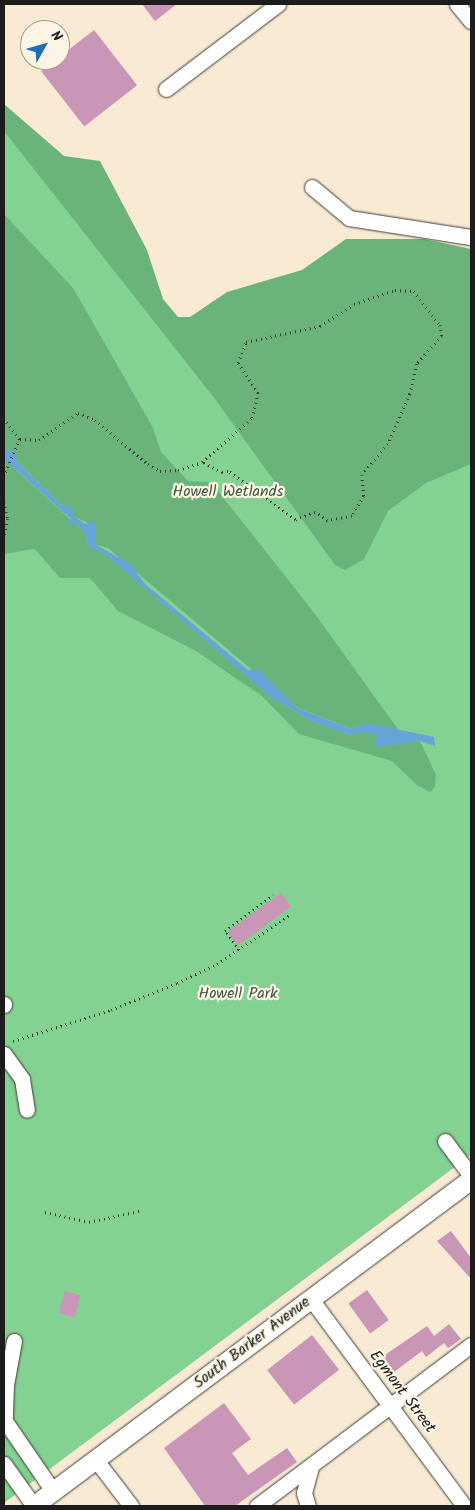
<!DOCTYPE html>
<style>
body{margin:0}
#map{position:relative;width:475px;height:1510px;overflow:hidden;background:#f8ead3;font-family:Kalam,sans-serif}
div>[style]{position:absolute}
.green>*{inset:0;background:#83d291}
.forest>*{inset:0;background:#6ab47b}
.water>*{inset:0;background:#67a4d8}
.building>*{inset:0;background:#ca96b8;transform-origin:0 0}
.path>*{height:2.5px;margin-top:-1.25px;transform-origin:0;background:repeating-linear-gradient(90deg,#3d3b37 0 1px,transparent 0 5px)}
.roads{filter:drop-shadow(0 0 1px #3d3b37) drop-shadow(0 0 1px #3d3b37)}
.minor>*{height:15px;margin:-7.5px;padding:0 7.5px;transform-origin:7.5px;border-radius:7.5px;background:#fff}
.major>*{height:19px;margin:-9.5px;padding:0 9.5px;transform-origin:9.5px;border-radius:9.5px;background:#fff}
span{translate:-50% -50%;white-space:nowrap;text-align:center;line-height:1.15;-webkit-text-stroke:4.5px #fcf5e5;paint-order:stroke}
.park-label{font-size:16px;color:#405c45}
.street-label{font-size:16px;color:#1c1c1c}
.frame{position:absolute;inset:0;border:5px solid #1c1c1c;pointer-events:none}
.north{position:absolute;left:20px;top:20px;width:50px;height:50px;box-sizing:border-box;background:#fcf5e5;border:1px solid #a29e95;border-radius:50%;rotate:52deg;font-size:14px;font-weight:700;line-height:20px;text-align:center;color:#1c1c1c}
.north::after{content:'';display:block;margin:auto;width:18px;height:22px;background:#1f6fb2;clip-path:polygon(50% 0,100% 100%,50% 72%,0 100%)}
</style>
<div id="map">
<div class="green">
<i style="clip-path:polygon(4px 119px,192px 355px,471px 340px,471px 1155px,4px 1503px)"></i>
</div>
<div class="forest">
<i style="clip-path:polygon(4px 104px,64px 156px,100px 161px,147px 250px,163px 299px,178px 317px,190px 317px,227px 292px,302px 270px,346px 239px,424px 239px,471px 249px,471px 464px,426px 483px,388px 511px,364px 559px,345px 570px,335px 565px,215px 399px,4px 131px)"></i>
<i style="clip-path:polygon(4px 214px,73px 288px,152px 426px,161px 452px,188px 481px,211px 482px,315px 614px,400px 732px,367px 723px,351px 729px,296px 707px,108px 548px,96px 545px,90px 524px,73px 516px,71px 507px,61px 504px,4px 449px)"></i>
<i style="clip-path:polygon(4px 459px,71px 520px,67px 526px,73px 521px,84px 532px,90px 548px,105px 553px,272px 698px,313px 722px,349px 735px,362px 732px,379px 735px,384px 746px,420px 741px,436px 775px,435px 787px,430px 792px,417px 785px,392px 761px,299px 734px,262px 696px,196px 651px,118px 611px,90px 578px,60px 578px,35px 549px,4px 554px)"></i>
</div>
<div class="water">
<i style="clip-path:polygon(4px 449px,16px 453px,17px 462px,61px 504px,71px 507px,74px 516px,85px 524px,96px 521px,96px 545px,131px 564px,144px 583px,248px 670px,259px 670px,297px 708px,351px 729px,367px 723px,434px 737px,435px 746px,420px 741px,377px 747px,374px 741px,379px 735px,362px 732px,349px 735px,313px 722px,272px 698px,105px 554px,90px 548px,84px 532px,74px 522px,65px 527px,71px 519px,4px 459px)"></i>
</div>
<div class="building">
<i style="clip-path:polygon(142px 4px,177px 4px,155px 21px)"></i>
<i style="left:94px;top:30px;width:70px;height:67px;rotate:52deg"></i>
<i style="left:281px;top:893px;width:17px;height:66px;rotate:54deg"></i>
<i style="clip-path:polygon(451px 1231px,471px 1258px,471px 1279px,437px 1241px)"></i>
<i style="left:367px;top:1290px;width:37px;height:23px;rotate:54deg"></i>
<i style="left:65px;top:1291px;width:16px;height:23px;rotate:15deg"></i>
<i style="clip-path:polygon(449px 1324px,461px 1339px,448px 1348px,444px 1343px,426px 1357px,422px 1351px,394px 1372px,382px 1357px,427px 1326px,434px 1336px)"></i>
<i style="left:312px;top:1335px;width:44px;height:57px;rotate:52deg"></i>
<i style="clip-path:polygon(224px 1403px,251px 1439px,232px 1453px,248px 1475px,287px 1448px,297px 1462px,235px 1506px,205px 1506px,164px 1448px)"></i>
</div>
<div class="path">
<i style="left:4px;top:418px;width:26px;rotate:53deg"></i>
<i style="left:20px;top:439px;width:40px;rotate:113.4deg"></i>
<i style="left:20px;top:439px;width:19px;rotate:3deg"></i>
<i style="left:39px;top:440px;width:47px;rotate:-34.7deg"></i>
<i style="left:78px;top:413px;width:18px;rotate:22deg"></i>
<i style="left:95px;top:420px;width:69px;rotate:39.7deg"></i>
<i style="left:148px;top:464px;width:14px;rotate:30deg"></i>
<i style="left:160px;top:471px;width:18px;rotate:-3deg"></i>
<i style="left:178px;top:470px;width:25px;rotate:-18deg"></i>
<i style="left:202px;top:462px;width:67px;rotate:-41.3deg"></i>
<i style="left:252px;top:418px;width:26px;rotate:-77deg"></i>
<i style="left:258px;top:393px;width:36px;rotate:-124deg"></i>
<i style="left:238px;top:363px;width:22px;rotate:-69deg"></i>
<i style="left:246px;top:342px;width:76px;rotate:-12.2deg"></i>
<i style="left:320px;top:326px;width:40px;rotate:-32.9deg"></i>
<i style="left:354px;top:304px;width:43px;rotate:-18.9deg"></i>
<i style="left:395px;top:290px;width:19px;rotate:3deg"></i>
<i style="left:414px;top:291px;width:43px;rotate:52.6deg"></i>
<i style="left:440px;top:325px;width:11px;rotate:80deg"></i>
<i style="left:442px;top:336px;width:38px;rotate:132deg"></i>
<i style="left:417px;top:364px;width:31px;rotate:103deg"></i>
<i style="left:410px;top:394px;width:55px;rotate:113.7deg"></i>
<i style="left:388px;top:444px;width:40px;rotate:130deg"></i>
<i style="left:362px;top:475px;width:21px;rotate:85deg"></i>
<i style="left:364px;top:496px;width:23px;rotate:121deg"></i>
<i style="left:352px;top:516px;width:25px;rotate:169deg"></i>
<i style="left:327px;top:521px;width:15px;rotate:-143deg"></i>
<i style="left:315px;top:512px;width:22px;rotate:158deg"></i>
<i style="left:295px;top:520px;width:83px;rotate:-143.8deg"></i>
<i style="left:228px;top:471px;width:6px;rotate:162deg"></i>
<i style="left:222px;top:473px;width:23px;rotate:-151deg"></i>
<i style="left:4px;top:502px;width:17px;rotate:77deg"></i>
<i style="left:8px;top:519px;width:19px;rotate:102deg"></i>
<i style="left:239px;top:950px;width:24px;rotate:-126deg"></i>
<i style="left:225px;top:931px;width:60px;rotate:-36.9deg"></i>
<i style="left:13px;top:1041px;width:103px;rotate:-17.6deg"></i>
<i style="left:111px;top:1010px;width:71px;rotate:-22.2deg"></i>
<i style="left:177px;top:983px;width:44px;rotate:-25.4deg"></i>
<i style="left:217px;top:964px;width:87px;rotate:-34.2deg"></i>
<i style="left:45px;top:1212px;width:45px;rotate:12.8deg"></i>
<i style="left:89px;top:1222px;width:55px;rotate:-12.5deg"></i>
</div>
<div class="roads">
<div class="minor">
<i style="left:457px;top:4px;width:22px;rotate:51deg"></i>
<i style="left:166px;top:89px;width:141px;rotate:-37.2deg"></i>
<i style="left:312px;top:187px;width:48px;rotate:40deg"></i>
<i style="left:349px;top:218px;width:123px;rotate:8.9deg"></i>
<i style="left:4px;top:1005px;width:1px;rotate:-90deg"></i>
<i style="left:4px;top:1054px;width:31px;rotate:54deg"></i>
<i style="left:22px;top:1079px;width:31px;rotate:81deg"></i>
<i style="left:445px;top:1141px;width:44px;rotate:53.4deg"></i>
<i style="left:311px;top:1299px;width:257px;rotate:53.5deg"></i>
<i style="left:14px;top:1341px;width:45px;rotate:100.3deg"></i>
<i style="left:6px;top:1385px;width:36px;rotate:92deg"></i>
<i style="left:5px;top:1421px;width:85px;rotate:55.6deg"></i>
<i style="left:96px;top:1460px;width:58px;rotate:52.7deg"></i>
<i style="left:4px;top:1464px;width:52px;rotate:54.5deg"></i>
<i style="left:257px;top:1506px;width:268px;rotate:-37deg"></i>
<i style="left:308px;top:1506px;width:14px;rotate:-107deg"></i>
<i style="left:304px;top:1493px;width:28px;rotate:-75deg"></i>
</div>
<div class="major">
<i style="left:33px;top:1506px;width:547px;rotate:-36.74deg"></i>
</div>
</div>
<div class="park-label">
<span style="left:228px;top:492px">Howell Wetlands</span>
<span style="left:238px;top:994px">Howell Park</span>
</div>
<div class="street-label">
<span style="left:252px;top:1343px;rotate:-37deg">South Barker Avenue</span>
<span style="left:402px;top:1392px;rotate:53deg">Egmont Street</span>
</div>
<div class="frame"></div>
<div class="north">N</div>
</div>
